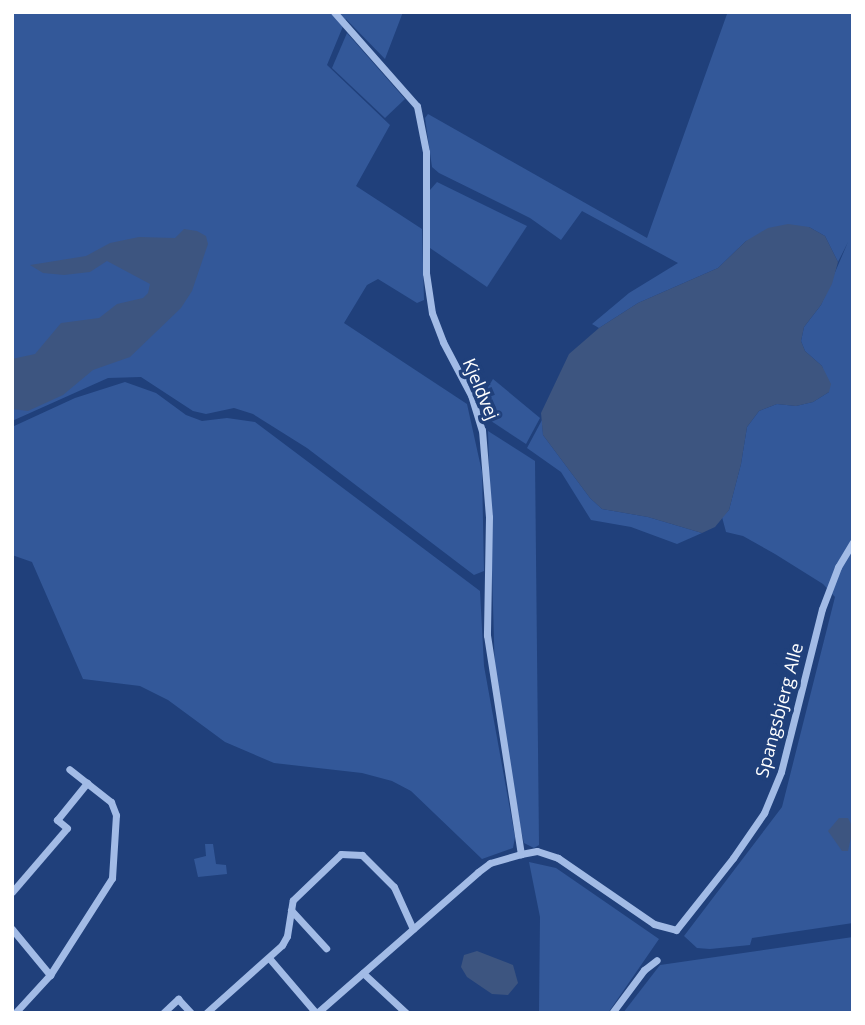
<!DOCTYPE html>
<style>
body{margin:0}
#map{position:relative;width:865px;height:1025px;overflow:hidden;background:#20407b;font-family:"Open Sans",sans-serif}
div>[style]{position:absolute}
.green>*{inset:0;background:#335899}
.water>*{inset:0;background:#3d5580}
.minor>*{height:7px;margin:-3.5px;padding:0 3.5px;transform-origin:3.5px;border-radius:3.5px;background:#a2bbe6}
span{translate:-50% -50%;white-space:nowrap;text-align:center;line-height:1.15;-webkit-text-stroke:7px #20407b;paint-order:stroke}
.street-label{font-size:18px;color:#fff}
.frame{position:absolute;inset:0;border:14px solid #fff;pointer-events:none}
</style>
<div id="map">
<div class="green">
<i style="clip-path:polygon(12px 12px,403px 12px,385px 59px,346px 19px,327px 65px,390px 125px,356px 186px,422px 229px,424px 300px,417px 303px,378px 279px,367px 285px,344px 323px,467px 404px,482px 472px,484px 571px,474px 575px,307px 448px,253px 414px,234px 408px,206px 414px,193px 411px,141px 377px,108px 378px,12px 421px)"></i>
<i style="clip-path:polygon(725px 12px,853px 12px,853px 923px,752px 938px,750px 945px,710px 949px,697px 948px,684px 936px,782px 807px,835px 597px,823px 584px,775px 554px,743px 536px,726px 532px,722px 517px,729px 510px,741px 464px,747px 427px,759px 411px,777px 404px,796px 406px,813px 402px,829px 392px,822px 366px,805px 351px,801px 341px,804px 327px,821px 305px,848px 242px,838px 262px,825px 236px,809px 227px,746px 241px,718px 268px,638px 303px,599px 328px,592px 324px,629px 293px,678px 263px,582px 211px,561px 240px,530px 218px,439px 173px,432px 167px,425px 118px,428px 114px,647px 238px,727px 14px)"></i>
<i style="clip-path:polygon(347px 33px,405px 99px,385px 118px,332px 68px)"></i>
<i style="clip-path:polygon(437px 182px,527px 226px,487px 287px,430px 248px,430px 190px)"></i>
<i style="clip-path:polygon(493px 379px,540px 418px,526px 444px,485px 417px,479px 402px)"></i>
<i style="clip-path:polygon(125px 382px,156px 393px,186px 415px,202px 421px,227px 418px,255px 422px,480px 591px,484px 666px,515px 837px,513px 848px,482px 859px,411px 791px,392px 781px,362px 773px,274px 763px,225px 742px,168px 700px,140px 686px,83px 679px,32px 562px,12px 555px,12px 427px,75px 398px)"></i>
<i style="clip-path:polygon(542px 420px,543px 435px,590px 498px,602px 509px,648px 517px,702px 533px,677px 544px,631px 527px,591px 520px,561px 472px,527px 448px)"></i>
<i style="clip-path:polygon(488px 431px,535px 461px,539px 845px,534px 848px,524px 843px,521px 830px,495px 675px)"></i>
<i style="clip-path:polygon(205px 844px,213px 844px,216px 864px,226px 865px,227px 874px,198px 877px,194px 859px,206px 856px)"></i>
<i style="clip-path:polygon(529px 862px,556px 868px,659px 939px,608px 1013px,539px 1013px,540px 917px)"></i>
<i style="clip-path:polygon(853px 937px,853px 1013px,623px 1013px,660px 965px)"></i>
</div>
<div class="water">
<i style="clip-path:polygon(788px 224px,809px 227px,825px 236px,838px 262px,832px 284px,821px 305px,804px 327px,801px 341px,805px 351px,822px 366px,831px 384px,829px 392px,813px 402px,796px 406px,777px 404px,759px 411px,747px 427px,741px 464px,729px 510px,715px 527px,702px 533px,648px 517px,602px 509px,590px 498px,543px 435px,541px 413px,569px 354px,599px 328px,638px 303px,718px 268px,746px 241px,768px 228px)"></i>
<i style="clip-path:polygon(184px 229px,197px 231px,206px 236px,208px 244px,192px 291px,181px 308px,130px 357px,93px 370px,63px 395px,28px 411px,12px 409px,12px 359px,35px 354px,61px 323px,99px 318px,117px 304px,143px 298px,148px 293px,150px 284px,107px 261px,90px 272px,64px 275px,43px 273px,30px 265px,86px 256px,110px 243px,139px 237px,175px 238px)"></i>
<i style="clip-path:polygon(839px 818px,848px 818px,853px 828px,848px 851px,842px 851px,828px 831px)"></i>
<i style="clip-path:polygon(477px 951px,513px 965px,518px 983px,508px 995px,492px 994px,467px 977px,461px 967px,464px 955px)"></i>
</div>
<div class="minor">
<i style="left:334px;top:12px;width:125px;rotate:48.6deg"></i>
<i style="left:417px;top:106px;width:47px;rotate:78.9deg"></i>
<i style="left:426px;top:152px;width:121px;rotate:90deg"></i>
<i style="left:426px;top:273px;width:40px;rotate:81.5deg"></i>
<i style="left:432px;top:313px;width:31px;rotate:69deg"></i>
<i style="left:443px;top:342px;width:60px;rotate:62.2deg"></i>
<i style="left:471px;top:395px;width:37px;rotate:73deg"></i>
<i style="left:482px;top:430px;width:87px;rotate:85.4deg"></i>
<i style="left:489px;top:517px;width:118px;rotate:91deg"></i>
<i style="left:487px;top:635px;width:222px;rotate:81.2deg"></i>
<i style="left:12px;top:892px;width:84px;rotate:-49.3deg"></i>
<i style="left:67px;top:828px;width:13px;rotate:-141deg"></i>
<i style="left:57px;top:820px;width:48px;rotate:-51deg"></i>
<i style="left:291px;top:910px;width:52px;rotate:47.4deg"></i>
<i style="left:12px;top:929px;width:60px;rotate:50.4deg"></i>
<i style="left:269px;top:958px;width:72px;rotate:49.5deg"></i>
<i style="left:363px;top:973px;width:59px;rotate:42.9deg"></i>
<i style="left:15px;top:1013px;width:52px;rotate:-47.4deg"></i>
<i style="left:50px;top:975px;width:115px;rotate:-57.4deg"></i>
<i style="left:112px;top:878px;width:63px;rotate:-86.4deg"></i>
<i style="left:116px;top:815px;width:14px;rotate:-111deg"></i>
<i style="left:111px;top:802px;width:53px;rotate:-141.8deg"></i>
<i style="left:163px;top:1013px;width:21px;rotate:-43deg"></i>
<i style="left:178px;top:999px;width:19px;rotate:47deg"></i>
<i style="left:206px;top:1013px;width:102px;rotate:-41.8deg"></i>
<i style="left:282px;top:945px;width:10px;rotate:-61deg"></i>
<i style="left:287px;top:936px;width:36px;rotate:-81deg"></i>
<i style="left:293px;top:900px;width:66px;rotate:-43.8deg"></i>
<i style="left:341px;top:854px;width:21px;rotate:3deg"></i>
<i style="left:362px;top:855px;width:45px;rotate:45deg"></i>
<i style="left:394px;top:887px;width:46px;rotate:65.7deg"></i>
<i style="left:317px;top:1013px;width:214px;rotate:-41.2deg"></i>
<i style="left:478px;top:872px;width:15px;rotate:-37deg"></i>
<i style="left:490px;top:863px;width:32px;rotate:-16deg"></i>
<i style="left:521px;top:854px;width:16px;rotate:-11deg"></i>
<i style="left:537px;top:851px;width:22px;rotate:18deg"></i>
<i style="left:558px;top:858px;width:116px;rotate:34.5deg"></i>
<i style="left:654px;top:924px;width:23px;rotate:15deg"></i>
<i style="left:676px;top:930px;width:92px;rotate:-51.6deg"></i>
<i style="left:733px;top:858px;width:55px;rotate:-55.4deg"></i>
<i style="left:764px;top:813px;width:44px;rotate:-67.5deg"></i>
<i style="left:781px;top:772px;width:168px;rotate:-75.9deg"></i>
<i style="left:822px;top:609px;width:45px;rotate:-69.1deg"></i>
<i style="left:838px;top:567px;width:29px;rotate:-59deg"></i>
<i style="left:612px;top:1013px;width:54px;rotate:-53.3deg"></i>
<i style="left:644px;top:970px;width:16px;rotate:-38deg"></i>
</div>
<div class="street-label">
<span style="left:481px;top:389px;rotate:67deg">Kjeldvej</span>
<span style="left:779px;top:710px;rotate:-75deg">Spangsbjerg Alle</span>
</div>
<div class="frame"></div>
</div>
